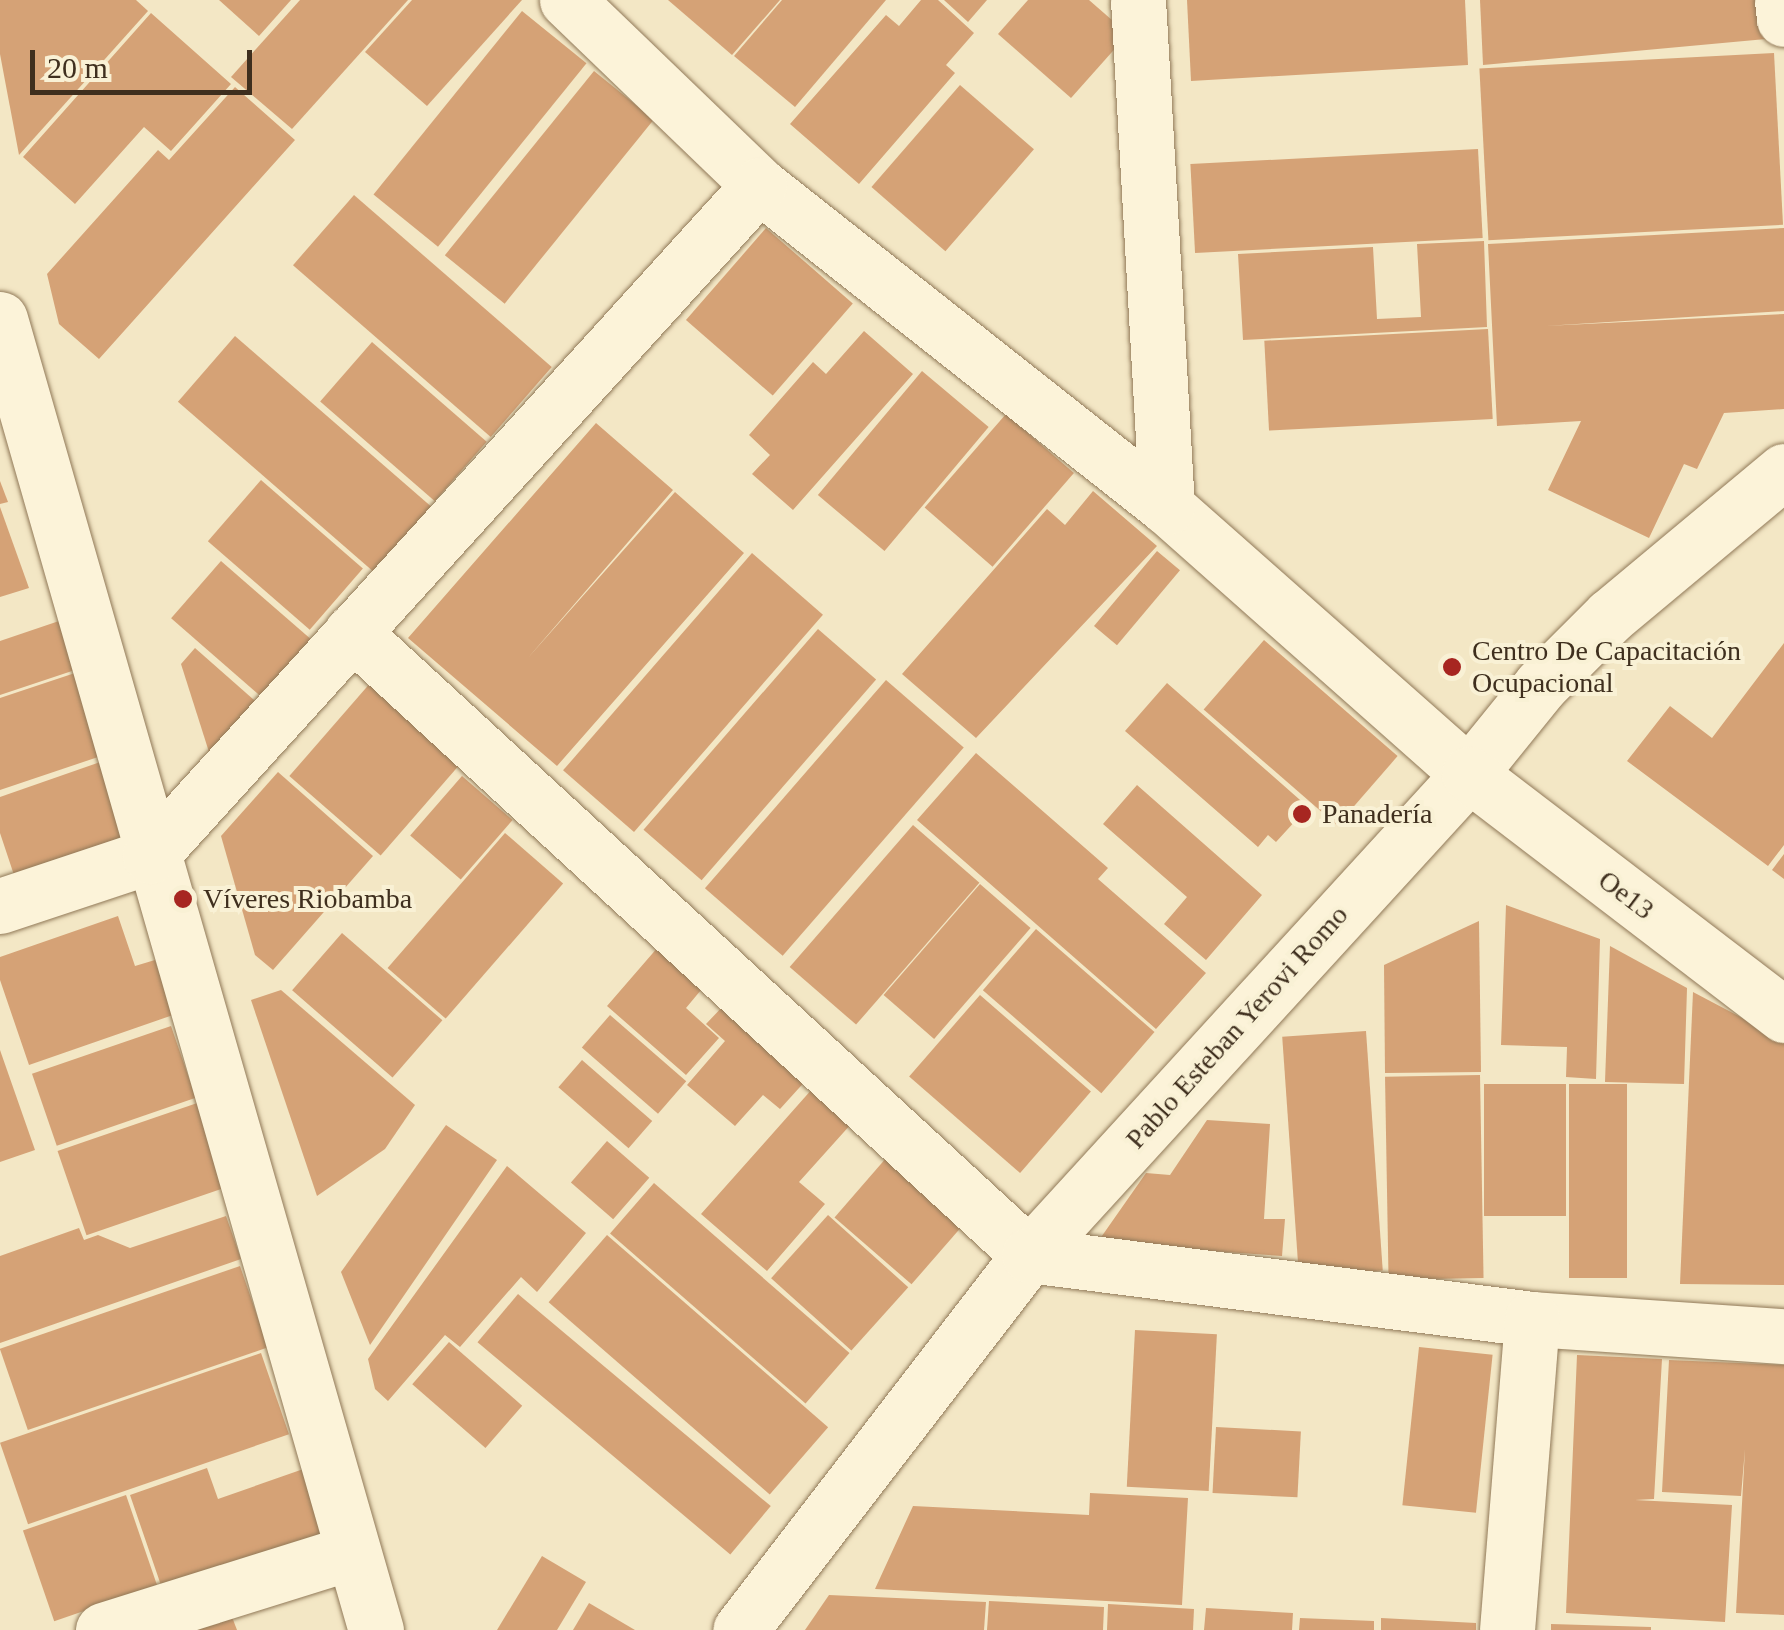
<!DOCTYPE html>
<meta charset="utf-8">
<style>
body{margin:0}
#map{position:relative;width:1784px;height:1630px;overflow:hidden;background:#f3e7c5;font-family:Georgia,serif}
div>[style]{position:absolute}
.building>*{inset:0;background:#d5a276;transform-origin:0 0}
.roads{filter:drop-shadow(0 0 2px #917958) drop-shadow(0 0 2px #917958)}
.minor>*{height:55px;margin:-27.5px;padding:0 27.5px;transform-origin:27.5px;border-radius:27.5px;background:#fcf3d9}
.secondary>*{height:55px;margin:-27.5px;padding:0 27.5px;transform-origin:27.5px;border-radius:27.5px;background:#fcf3d9}
.dots>*{width:28px;height:28px;translate:-50% -50%;box-sizing:border-box;border:5px solid #f9f1d5;border-radius:50%}
span{translate:-50% -50%;white-space:nowrap;text-align:center;line-height:1.15;-webkit-text-stroke:8px #f9f1d5;paint-order:stroke}
.poi-label{font-size:28px;color:#3f2f1e}
.left{translate:0 -50%;text-align:left}
.street-label{font-size:28px;color:#3f2f1e}
.scale{position:absolute;left:30px;top:50px;width:222px;height:45px;box-sizing:border-box;border:5px solid #3f2f1e;border-top:0;padding-left:12px;font-size:30px;line-height:35px;white-space:nowrap;color:#3f2f1e;-webkit-text-stroke:8px #f9f1d5;paint-order:stroke}
</style>
<div id="map">
<div class="building">
<i style="clip-path:polygon(0 0,136px 0,148px 11px,19px 155px,0 54px)"></i>
<i style="clip-path:polygon(219px 0,291px 0,259px 36px)"></i>
<i style="clip-path:polygon(300px 0,408px 0,292px 129px,231px 77px)"></i>
<i style="clip-path:polygon(412px 0,522px 0,427px 106px,365px 52px)"></i>
<i style="clip-path:polygon(668px 0,780px 0,732px 55px)"></i>
<i style="clip-path:polygon(782px 0,886px 0,795px 107px,734px 56px)"></i>
<i style="clip-path:polygon(921px 0,938px 0,974px 33px,946px 65px,955px 73px,859px 184px,790px 124px,886px 15px,899px 26px)"></i>
<i style="clip-path:polygon(944px 0,987px 0,968px 22px)"></i>
<i style="clip-path:polygon(1028px 0,1089px 0,1128px 34px,1071px 98px,998px 34px)"></i>
<i style="clip-path:polygon(1187px 0,1465px 0,1468px 65px,1191px 81px)"></i>
<i style="clip-path:polygon(1480px 0,1764px 0,1766px 39px,1483px 65px)"></i>
<i style="left:522px;top:11px;width:83px;height:236px;rotate:39deg"></i>
<i style="clip-path:polygon(151px 13px,231px 84px,171px 151px,144px 127px,75px 204px,23px 157px)"></i>
<i style="left:1774px;top:53px;width:172px;height:295px;rotate:87deg"></i>
<i style="left:594px;top:71px;width:77px;height:237px;rotate:39deg"></i>
<i style="left:960px;top:85px;width:98px;height:135px;rotate:41deg"></i>
<i style="clip-path:polygon(235px 87px,295px 140px,99px 359px,59px 324px,47px 274px,158px 150px,169px 160px)"></i>
<i style="left:1478px;top:149px;width:89px;height:288px;rotate:87deg"></i>
<i style="left:354px;top:195px;width:262px;height:93px;rotate:41deg"></i>
<i style="left:766px;top:228px;width:115px;height:122px;rotate:41deg"></i>
<i style="clip-path:polygon(1784px 228px,1784px 311px,1545px 326px,1784px 314px,1784px 409px,1724px 413px,1697px 469px,1684px 464px,1649px 538px,1548px 490px,1581px 421px,1497px 426px,1488px 244px)"></i>
<i style="clip-path:polygon(1484px 241px,1487px 327px,1243px 340px,1238px 254px,1373px 247px,1377px 319px,1421px 317px,1417px 244px)"></i>
<i style="left:1488px;top:329px;width:90px;height:224px;rotate:87deg"></i>
<i style="clip-path:polygon(864px 331px,913px 374px,793px 510px,752px 474px,770px 455px,749px 435px,813px 362px,826px 374px)"></i>
<i style="left:235px;top:336px;width:268px;height:87px;rotate:41deg"></i>
<i style="left:372px;top:342px;width:152px;height:79px;rotate:41deg"></i>
<i style="left:922px;top:371px;width:87px;height:162px;rotate:40deg"></i>
<i style="left:1006px;top:414px;width:90px;height:124px;rotate:41deg"></i>
<i style="clip-path:polygon(596px 423px,673px 490px,527px 659px,675px 492px,744px 553px,557px 766px,408px 638px)"></i>
<i style="left:261px;top:480px;width:135px;height:81px;rotate:41deg"></i>
<i style="clip-path:polygon(0 481px,8px 502px,0 504px)"></i>
<i style="clip-path:polygon(1093px 491px,1157px 546px,976px 738px,902px 674px,1047px 509px,1065px 525px)"></i>
<i style="clip-path:polygon(0 507px,29px 588px,0 597px)"></i>
<i style="left:1157px;top:551px;width:30px;height:98px;rotate:40deg"></i>
<i style="left:752px;top:553px;width:94px;height:288px;rotate:41deg"></i>
<i style="left:221px;top:561px;width:125px;height:76px;rotate:41deg"></i>
<i style="clip-path:polygon(59px 621px,75px 670px,0 695px,0 641px)"></i>
<i style="left:818px;top:629px;width:77px;height:266px;rotate:41deg"></i>
<i style="left:1264px;top:640px;width:177px;height:92px;rotate:41deg"></i>
<i style="clip-path:polygon(1784px 643px,1784px 845px,1768px 866px,1627px 761px,1670px 706px,1712px 738px)"></i>
<i style="clip-path:polygon(195px 648px,262px 707px,209px 752px,181px 664px)"></i>
<i style="clip-path:polygon(75px 673px,104px 755px,0 790px,0 698px)"></i>
<i style="left:886px;top:680px;width:103px;height:276px;rotate:41deg"></i>
<i style="left:372px;top:681px;width:121px;height:126px;rotate:41deg"></i>
<i style="clip-path:polygon(1167px 683px,1308px 807px,1276px 842px,1268px 835px,1258px 847px,1125px 731px)"></i>
<i style="clip-path:polygon(976px 753px,1108px 868px,1098px 879px,1206px 973px,1156px 1029px,917px 820px)"></i>
<i style="clip-path:polygon(106px 760px,134px 845px,17px 884px,0 833px,0 797px)"></i>
<i style="clip-path:polygon(278px 772px,373px 856px,273px 970px,255px 955px,221px 836px)"></i>
<i style="left:462px;top:776px;width:67px;height:79px;rotate:41deg"></i>
<i style="clip-path:polygon(1137px 785px,1262px 895px,1206px 960px,1164px 924px,1187px 897px,1103px 824px)"></i>
<i style="left:913px;top:825px;width:88px;height:188px;rotate:41deg"></i>
<i style="left:505px;top:833px;width:77px;height:179px;rotate:41deg"></i>
<i style="clip-path:polygon(1784px 854px,1784px 879px,1772px 870px)"></i>
<i style="left:980px;top:884px;width:67px;height:147px;rotate:41deg"></i>
<i style="clip-path:polygon(1506px 905px,1600px 939px,1596px 1079px,1566px 1077px,1567px 1047px,1501px 1045px)"></i>
<i style="clip-path:polygon(118px 916px,135px 966px,155px 960px,173px 1015px,29px 1065px,0 980px,0 957px)"></i>
<i style="clip-path:polygon(1479px 921px,1481px 1072px,1385px 1073px,1384px 965px)"></i>
<i style="left:1036px;top:929px;width:157px;height:81px;rotate:41deg"></i>
<i style="left:342px;top:933px;width:133px;height:76px;rotate:41deg"></i>
<i style="clip-path:polygon(665px 939px,711px 978px,686px 1008px,719px 1038px,686px 1075px,607px 1006px)"></i>
<i style="clip-path:polygon(1610px 946px,1687px 988px,1684px 1084px,1605px 1082px)"></i>
<i style="clip-path:polygon(281px 990px,415px 1105px,385px 1149px,317px 1196px,251px 1000px)"></i>
<i style="clip-path:polygon(1693px 992px,1784px 1040px,1784px 1285px,1680px 1284px)"></i>
<i style="left:980px;top:995px;width:147px;height:108px;rotate:41deg"></i>
<i style="clip-path:polygon(726px 1003px,809px 1077px,780px 1109px,763px 1095px,735px 1126px,687px 1085px,725px 1041px,706px 1024px)"></i>
<i style="left:610px;top:1015px;width:101px;height:43px;rotate:41deg"></i>
<i style="left:171px;top:1026px;width:76px;height:147px;rotate:71deg"></i>
<i style="left:1366px;top:1031px;width:240px;height:84px;rotate:86deg"></i>
<i style="clip-path:polygon(0 1050px,35px 1150px,0 1162px)"></i>
<i style="left:582px;top:1060px;width:93px;height:36px;rotate:41deg"></i>
<i style="left:1480px;top:1075px;width:203px;height:95px;rotate:89deg"></i>
<i style="left:1566px;top:1084px;width:132px;height:82px;rotate:90deg"></i>
<i style="left:1569px;top:1084px;width:58px;height:194px"></i>
<i style="clip-path:polygon(813px 1088px,852px 1123px,799px 1182px,825px 1204px,767px 1271px,701px 1214px)"></i>
<i style="left:206px;top:1100px;width:89px;height:157px;rotate:71deg"></i>
<i style="clip-path:polygon(1207px 1120px,1270px 1124px,1264px 1219px,1285px 1219px,1282px 1256px,1097px 1243px,1146px 1173px,1170px 1175px)"></i>
<i style="clip-path:polygon(446px 1125px,497px 1160px,370px 1345px,341px 1272px)"></i>
<i style="left:607px;top:1141px;width:56px;height:55px;rotate:41deg"></i>
<i style="left:887px;top:1157px;width:102px;height:80px;rotate:41deg"></i>
<i style="clip-path:polygon(507px 1166px,586px 1233px,537px 1292px,521px 1277px,460px 1347px,445px 1335px,388px 1401px,375px 1389px,368px 1359px)"></i>
<i style="left:654px;top:1183px;width:259px;height:67px;rotate:41deg"></i>
<i style="left:828px;top:1215px;width:108px;height:85px;rotate:42deg"></i>
<i style="clip-path:polygon(226px 1216px,241px 1259px,0 1343px,0 1256px,79px 1228px,84px 1240px,98px 1235px,130px 1248px)"></i>
<i style="left:607px;top:1235px;width:293px;height:89px;rotate:41deg"></i>
<i style="left:240px;top:1266px;width:86px;height:254px;rotate:71deg"></i>
<i style="left:518px;top:1294px;width:330px;height:63px;rotate:40deg"></i>
<i style="left:1135px;top:1330px;width:82px;height:157px;rotate:3deg"></i>
<i style="left:449px;top:1342px;width:97px;height:56px;rotate:41deg"></i>
<i style="left:1419px;top:1347px;width:74px;height:159px;rotate:6deg"></i>
<i style="left:261px;top:1353px;width:86px;height:276px;rotate:71deg"></i>
<i style="clip-path:polygon(1577px 1355px,1662px 1359px,1654px 1499px,1635px 1500px,1732px 1505px,1725px 1622px,1566px 1613px)"></i>
<i style="clip-path:polygon(1669px 1360px,1784px 1365px,1784px 1615px,1736px 1613px,1745px 1449px,1741px 1496px,1662px 1492px)"></i>
<i style="left:1216px;top:1427px;width:85px;height:66px;rotate:3deg"></i>
<i style="clip-path:polygon(312px 1466px,326px 1541px,165px 1597px,130px 1495px,207px 1468px,218px 1499px)"></i>
<i style="clip-path:polygon(1090px 1493px,1188px 1498px,1182px 1605px,875px 1589px,913px 1506px,1089px 1515px)"></i>
<i style="left:126px;top:1495px;width:96px;height:109px;rotate:71deg"></i>
<i style="clip-path:polygon(542px 1556px,586px 1582px,557px 1630px,497px 1630px)"></i>
<i style="clip-path:polygon(829px 1595px,986px 1602px,984px 1630px,805px 1630px)"></i>
<i style="clip-path:polygon(989px 1601px,1104px 1607px,1103px 1630px,987px 1630px)"></i>
<i style="clip-path:polygon(589px 1603px,635px 1630px,573px 1630px)"></i>
<i style="clip-path:polygon(1108px 1604px,1194px 1609px,1193px 1630px,1107px 1630px)"></i>
<i style="clip-path:polygon(1206px 1608px,1293px 1613px,1292px 1630px,1204px 1630px)"></i>
<i style="clip-path:polygon(232px 1617px,237px 1630px,197px 1630px)"></i>
<i style="clip-path:polygon(1300px 1618px,1374px 1621px,1374px 1630px,1299px 1630px)"></i>
<i style="clip-path:polygon(1381px 1618px,1476px 1623px,1476px 1630px,1381px 1630px)"></i>
<i style="clip-path:polygon(1551px 1624px,1651px 1627px,1651px 1630px,1551px 1630px)"></i>
</div>
<div class="roads">
<div class="minor">
<i style="left:567px;top:0;width:267px;rotate:43.9deg"></i>
<i style="left:759px;top:185px;width:520px;rotate:38.28deg"></i>
<i style="left:1167px;top:507px;width:403px;rotate:41.5deg"></i>
<i style="left:1469px;top:774px;width:652px;rotate:132.45deg"></i>
<i style="left:1029px;top:1255px;width:473px;rotate:127.6deg"></i>
<i style="left:1138px;top:0;width:508px;rotate:86.73deg"></i>
<i style="left:1782px;top:0;width:19px;rotate:84deg"></i>
<i style="left:0;top:319px;width:1364px;rotate:74deg"></i>
<i style="left:352px;top:632px;width:920px;rotate:42.62deg"></i>
<i style="left:1029px;top:1255px;width:507px;rotate:7.25deg"></i>
<i style="left:1532px;top:1319px;width:253px;rotate:3.9deg"></i>
<i style="left:0;top:906px;width:158px;rotate:-18.4deg"></i>
<i style="left:150px;top:856px;width:906px;rotate:-47.77deg"></i>
<i style="left:103px;top:1630px;width:261px;rotate:-17.4deg"></i>
<i style="left:1507px;top:1630px;width:312px;rotate:-85.4deg"></i>
</div>
<div class="secondary">
<i style="left:1784px;top:471px;width:226px;rotate:140.2deg"></i>
<i style="left:1610px;top:616px;width:98px;rotate:135deg"></i>
<i style="left:1541px;top:685px;width:114px;rotate:129deg"></i>
<i style="left:1469px;top:774px;width:397px;rotate:37.4deg"></i>
</div>
</div>
<div class="dots">
<i style="left:1452px;top:667px;background:#a72621"></i>
<i style="left:1302px;top:814px;background:#a72621"></i>
<i style="left:183px;top:899px;background:#a72621"></i>
</div>
<div class="poi-label">
<span class="left" style="left:1472px;top:667px">Centro De Capacitación<br>Ocupacional</span>
<span class="left" style="left:1322px;top:814px">Panadería</span>
<span class="left" style="left:203px;top:899px">Víveres Riobamba</span>
</div>
<div class="street-label">
<span style="left:1626px;top:895px;rotate:37deg">Oe13</span>
<span style="left:1237px;top:1027px;rotate:-48deg">Pablo Esteban Yerovi Romo</span>
</div>
<div class="scale">20 m</div>
</div>
